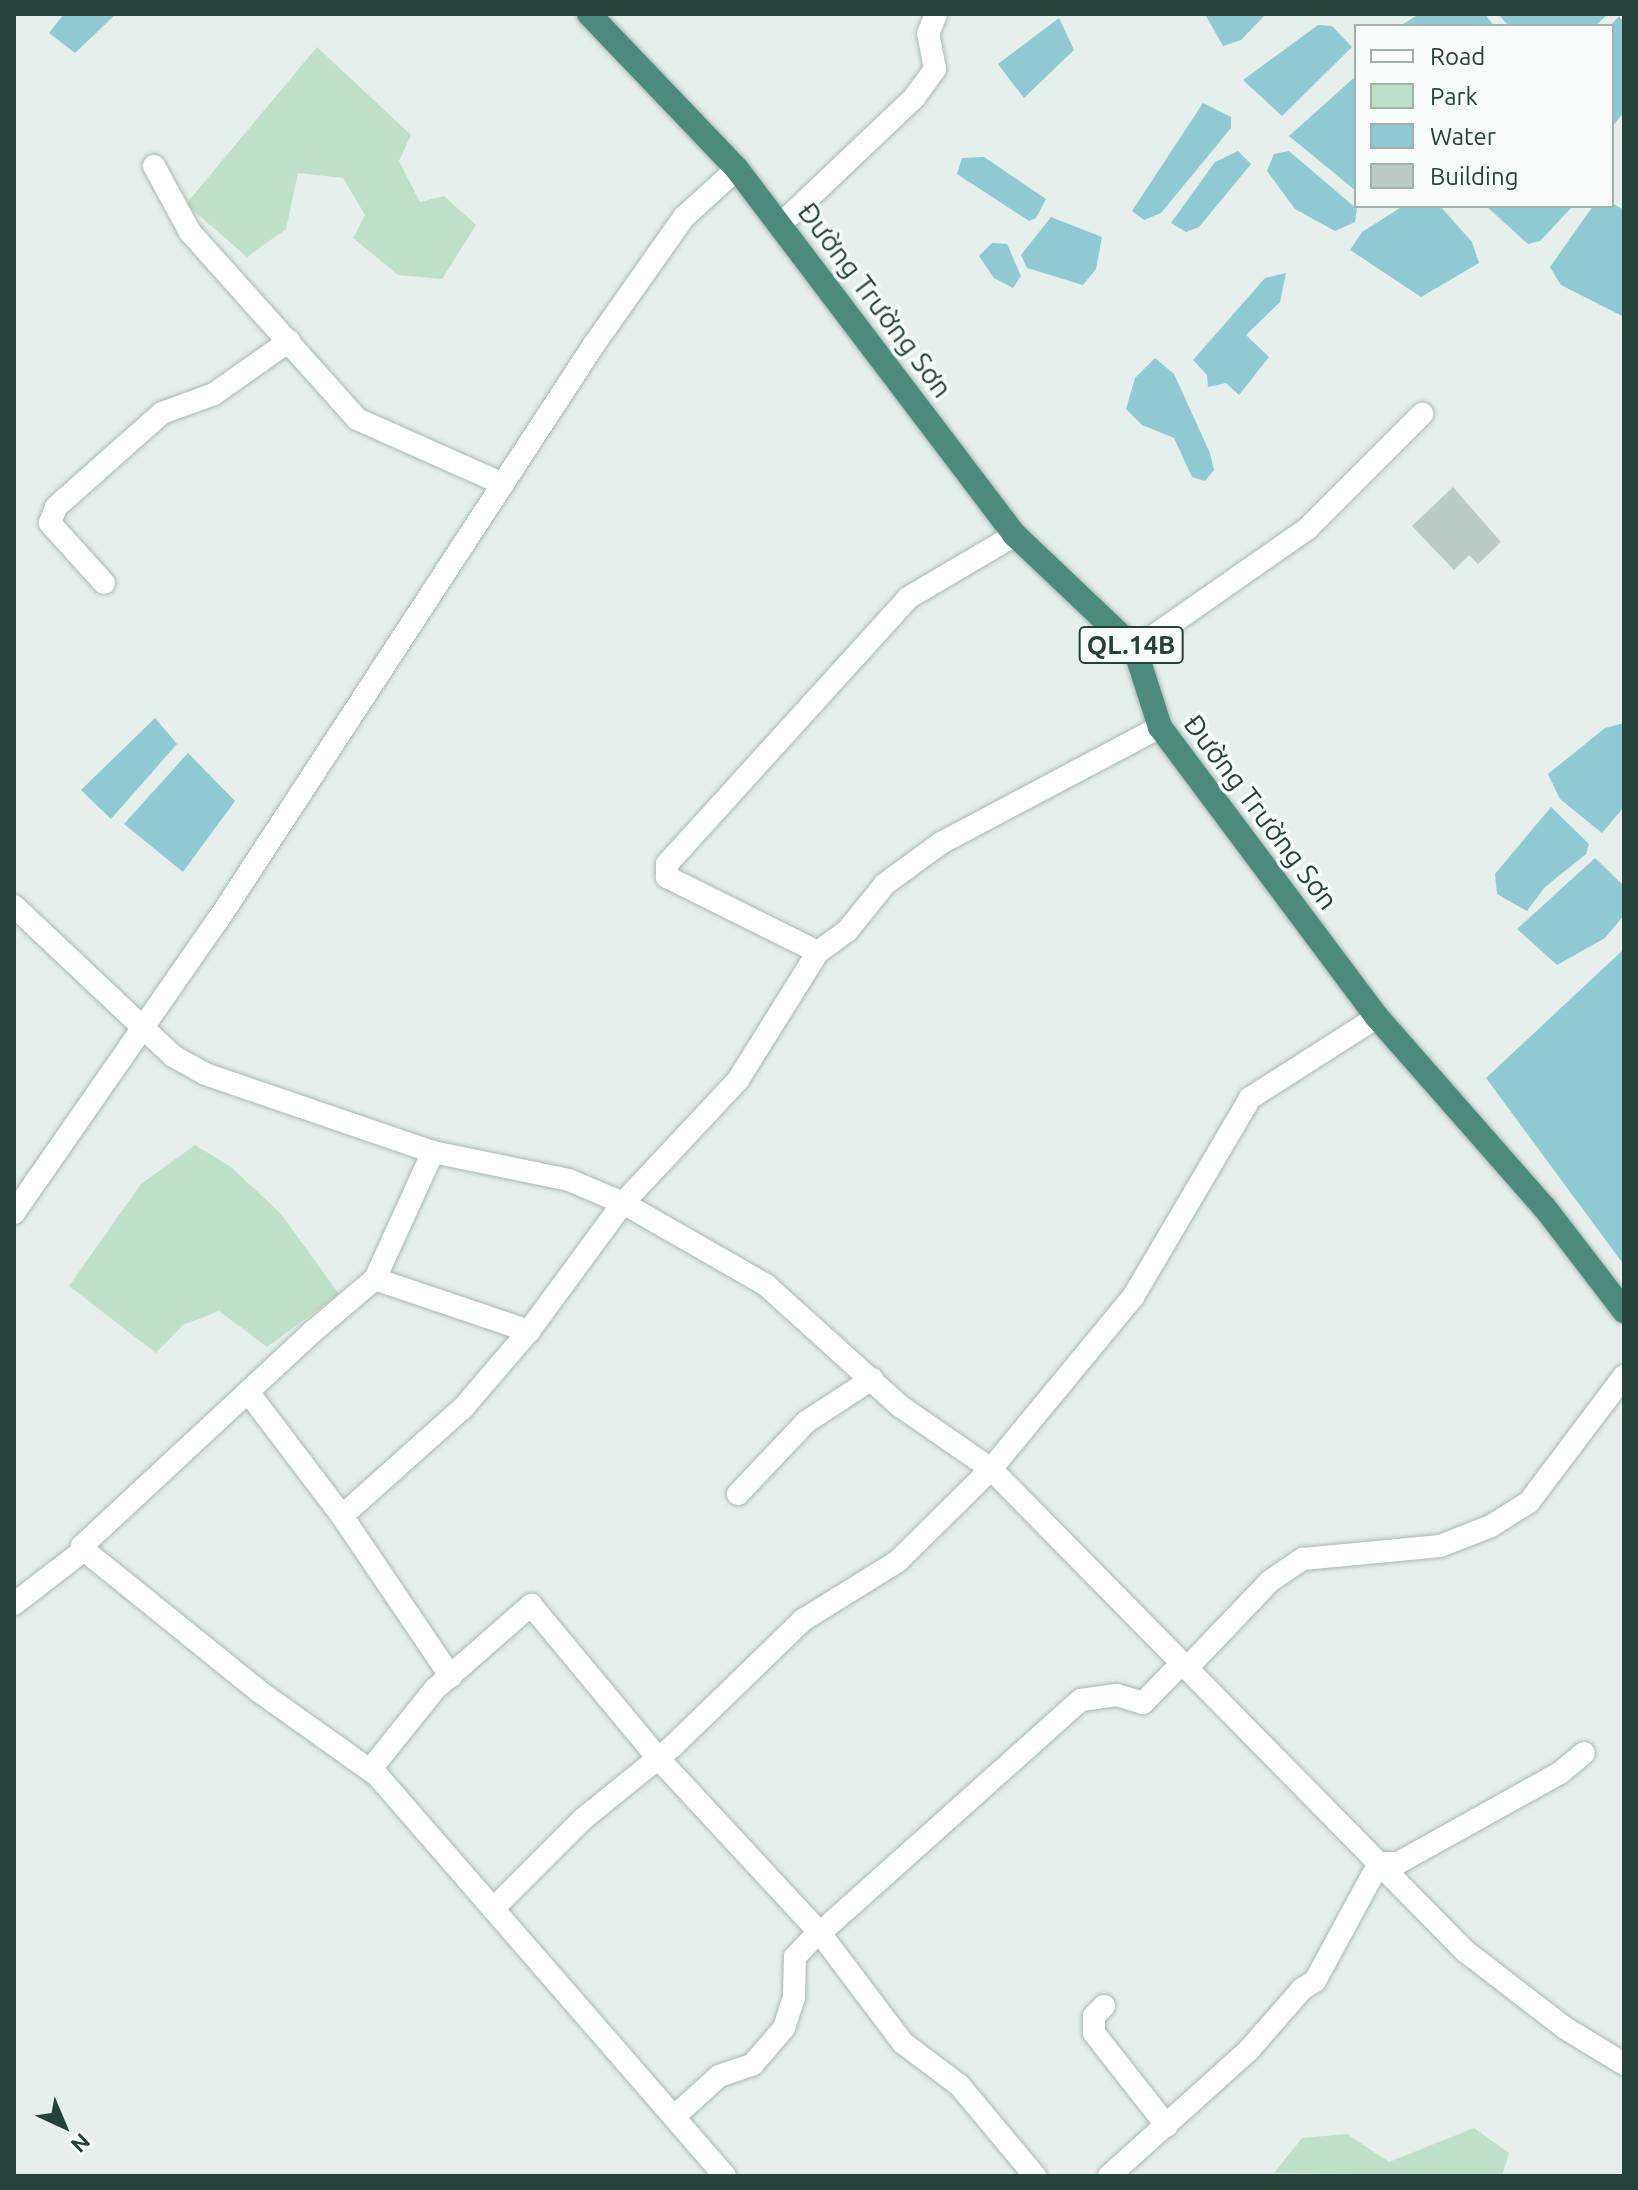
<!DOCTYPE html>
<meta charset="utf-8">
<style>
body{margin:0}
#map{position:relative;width:1638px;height:2190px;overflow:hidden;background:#e6efeb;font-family:Ubuntu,sans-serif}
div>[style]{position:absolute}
.green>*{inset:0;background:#bfe0c8}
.water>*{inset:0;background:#8ec9d4}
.building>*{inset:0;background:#bbcac4}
.roads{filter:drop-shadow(0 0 2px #a8b8b2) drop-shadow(0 0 2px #a8b8b2)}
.minor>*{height:22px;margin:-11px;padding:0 11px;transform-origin:11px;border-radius:11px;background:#fff}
.trunk>*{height:24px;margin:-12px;padding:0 12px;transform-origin:12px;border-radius:12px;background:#4c8a7c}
span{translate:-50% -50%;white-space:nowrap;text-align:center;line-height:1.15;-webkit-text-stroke:7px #f7fbf9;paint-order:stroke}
.shield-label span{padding:2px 6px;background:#f7fbf9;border:2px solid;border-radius:6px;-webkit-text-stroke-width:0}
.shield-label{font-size:26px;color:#24423a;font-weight:700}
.street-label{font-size:28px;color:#24423a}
.frame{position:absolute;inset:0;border:16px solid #24423a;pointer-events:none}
.legend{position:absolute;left:1354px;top:24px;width:260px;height:184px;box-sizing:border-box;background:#f7fbf9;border:2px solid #a3b1ad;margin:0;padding:10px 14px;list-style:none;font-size:24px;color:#24423a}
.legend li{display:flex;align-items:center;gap:16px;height:40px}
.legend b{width:40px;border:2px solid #a3b1ad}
.north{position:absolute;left:24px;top:2086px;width:80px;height:80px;-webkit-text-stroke:6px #f7fbf9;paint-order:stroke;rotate:136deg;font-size:22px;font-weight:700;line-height:32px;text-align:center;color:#24423a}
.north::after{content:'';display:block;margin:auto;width:28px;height:36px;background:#24423a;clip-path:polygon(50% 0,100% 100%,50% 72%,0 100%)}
</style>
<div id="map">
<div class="green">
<i style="clip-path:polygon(317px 47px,411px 135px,399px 161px,420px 202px,444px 196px,476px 225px,442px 279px,398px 275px,353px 238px,365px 215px,343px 178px,298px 173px,286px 229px,247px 257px,186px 204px)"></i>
<i style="clip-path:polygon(195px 1145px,231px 1167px,281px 1214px,339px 1294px,267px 1347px,219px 1311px,183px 1325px,156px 1353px,69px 1286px,141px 1184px)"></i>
<i style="clip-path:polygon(1474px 2128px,1509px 2153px,1502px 2176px,1274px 2173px,1302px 2138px,1347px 2134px,1389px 2162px)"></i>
</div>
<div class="water">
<i style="clip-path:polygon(64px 14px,116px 14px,75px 53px,49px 33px)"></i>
<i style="clip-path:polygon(1205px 14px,1266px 14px,1241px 40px,1223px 46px)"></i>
<i style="clip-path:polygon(1419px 14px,1485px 14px,1494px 26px,1400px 26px)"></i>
<i style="clip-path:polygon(1498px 14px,1608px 14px,1595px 26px,1509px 26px)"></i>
<i style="clip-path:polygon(1619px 16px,1624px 23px,1624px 112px,1612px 127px,1610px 26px)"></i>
<i style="clip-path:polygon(1059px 18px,1074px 50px,1024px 98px,998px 64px)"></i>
<i style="clip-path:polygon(1318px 25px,1332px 26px,1352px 47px,1282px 116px,1243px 80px)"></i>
<i style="clip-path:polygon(1356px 76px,1356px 191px,1289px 136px)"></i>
<i style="clip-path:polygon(1203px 103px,1231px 117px,1231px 128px,1161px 213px,1144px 220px,1132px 211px)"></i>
<i style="clip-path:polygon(1238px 151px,1251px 164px,1199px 227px,1186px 232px,1171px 223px,1215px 162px)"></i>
<i style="clip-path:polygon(1289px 151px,1357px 209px,1355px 222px,1335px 231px,1295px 209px,1267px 171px,1274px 154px)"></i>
<i style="clip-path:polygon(984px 157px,1046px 199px,1036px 218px,1029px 221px,957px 174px,962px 158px)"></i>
<i style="clip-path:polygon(1612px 203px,1624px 210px,1624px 317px,1561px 285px,1550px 267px,1593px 206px)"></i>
<i style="clip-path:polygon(1403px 206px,1440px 206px,1472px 242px,1479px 263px,1421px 297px,1350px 250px,1362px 232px)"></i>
<i style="clip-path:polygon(1486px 206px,1573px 206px,1540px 241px,1528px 244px)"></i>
<i style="clip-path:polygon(1051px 217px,1102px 237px,1096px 269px,1083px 285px,1027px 268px,1021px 255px)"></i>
<i style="clip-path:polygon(992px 243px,1007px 244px,1021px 276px,1013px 288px,994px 278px,979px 256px)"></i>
<i style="clip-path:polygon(1286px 273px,1280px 302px,1246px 335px,1269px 357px,1239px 395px,1226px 383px,1208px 387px,1207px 375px,1193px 360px,1265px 278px)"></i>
<i style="clip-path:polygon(1155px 358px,1174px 374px,1210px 453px,1214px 470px,1205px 481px,1192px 477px,1174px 438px,1142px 425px,1126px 409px,1135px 378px)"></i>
<i style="clip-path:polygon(155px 718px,177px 744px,111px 819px,81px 790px)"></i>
<i style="clip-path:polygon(1624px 723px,1624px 807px,1602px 833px,1560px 799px,1548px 774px,1605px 728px)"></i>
<i style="clip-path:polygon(188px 753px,235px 801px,183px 872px,124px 824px)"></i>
<i style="clip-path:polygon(1551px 807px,1589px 844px,1586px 854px,1545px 887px,1527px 911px,1497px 894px,1495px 874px)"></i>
<i style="clip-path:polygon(1595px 858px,1624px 886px,1624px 915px,1605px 938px,1557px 965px,1517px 929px)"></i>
<i style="clip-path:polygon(1624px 949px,1624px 1265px,1486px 1078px)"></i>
</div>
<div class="building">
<i style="clip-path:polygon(1453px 487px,1501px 542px,1478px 564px,1469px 555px,1454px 570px,1412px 526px)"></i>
</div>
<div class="roads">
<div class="minor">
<i style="left:154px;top:166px;width:75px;rotate:61.4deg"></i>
<i style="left:190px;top:232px;width:251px;rotate:48.2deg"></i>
<i style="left:357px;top:419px;width:160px;rotate:24deg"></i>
<i style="left:780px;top:225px;width:185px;rotate:-43.5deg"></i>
<i style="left:914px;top:98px;width:36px;rotate:-54deg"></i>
<i style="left:935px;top:69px;width:36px;rotate:-101deg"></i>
<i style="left:928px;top:34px;width:22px;rotate:-68deg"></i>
<i style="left:104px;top:583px;width:81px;rotate:-132deg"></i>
<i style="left:50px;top:523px;width:17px;rotate:-69deg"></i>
<i style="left:56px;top:507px;width:142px;rotate:-41.6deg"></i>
<i style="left:162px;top:413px;width:55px;rotate:-20.1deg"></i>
<i style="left:214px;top:394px;width:92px;rotate:-35.2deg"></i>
<i style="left:1135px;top:649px;width:210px;rotate:-34.9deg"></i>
<i style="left:1307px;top:529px;width:163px;rotate:-45deg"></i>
<i style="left:14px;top:906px;width:219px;rotate:43.3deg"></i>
<i style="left:173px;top:1056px;width:37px;rotate:29deg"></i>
<i style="left:205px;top:1074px;width:241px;rotate:18.9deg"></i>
<i style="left:433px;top:1152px;width:139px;rotate:11.6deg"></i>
<i style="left:569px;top:1180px;width:59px;rotate:23.1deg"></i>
<i style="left:623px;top:1203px;width:165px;rotate:29.8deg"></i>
<i style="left:766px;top:1285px;width:181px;rotate:42.1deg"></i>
<i style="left:900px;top:1406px;width:111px;rotate:34.7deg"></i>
<i style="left:991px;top:1469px;width:676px;rotate:45.48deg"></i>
<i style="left:1465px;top:1951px;width:126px;rotate:37.6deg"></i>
<i style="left:1565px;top:2028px;width:69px;rotate:31.4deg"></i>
<i style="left:818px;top:952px;width:169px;rotate:-153.6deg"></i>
<i style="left:667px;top:877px;width:13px;rotate:-90deg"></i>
<i style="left:667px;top:864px;width:359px;rotate:-47.8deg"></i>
<i style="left:908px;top:598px;width:124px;rotate:-30.5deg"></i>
<i style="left:14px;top:1213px;width:357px;rotate:-55.2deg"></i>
<i style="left:218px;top:920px;width:686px;rotate:-56.84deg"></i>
<i style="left:593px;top:346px;width:158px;rotate:-54.8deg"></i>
<i style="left:684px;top:217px;width:72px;rotate:-42.2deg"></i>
<i style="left:375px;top:1279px;width:163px;rotate:18.7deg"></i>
<i style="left:248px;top:1392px;width:156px;rotate:52.8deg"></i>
<i style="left:342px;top:1516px;width:194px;rotate:55.9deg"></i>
<i style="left:738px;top:1494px;width:99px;rotate:-46.6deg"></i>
<i style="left:806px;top:1422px;width:79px;rotate:-33.1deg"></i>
<i style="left:342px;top:1516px;width:162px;rotate:-41.8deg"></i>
<i style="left:463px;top:1408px;width:101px;rotate:-49.4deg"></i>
<i style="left:529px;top:1331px;width:159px;rotate:-53.7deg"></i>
<i style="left:623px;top:1203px;width:168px;rotate:-46.9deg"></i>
<i style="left:738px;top:1080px;width:151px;rotate:-58deg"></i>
<i style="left:818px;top:952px;width:36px;rotate:-36deg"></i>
<i style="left:847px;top:931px;width:60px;rotate:-51deg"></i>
<i style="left:885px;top:884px;width:69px;rotate:-36.2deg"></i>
<i style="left:941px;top:843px;width:248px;rotate:-27.9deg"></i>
<i style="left:84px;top:1550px;width:226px;rotate:38.9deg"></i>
<i style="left:260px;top:1692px;width:143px;rotate:35.4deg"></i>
<i style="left:377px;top:1775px;width:531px;rotate:49.05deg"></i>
<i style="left:14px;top:1604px;width:88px;rotate:-37.6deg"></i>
<i style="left:84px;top:1550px;width:4px;rotate:-117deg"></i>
<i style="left:82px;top:1546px;width:313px;rotate:-42.9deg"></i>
<i style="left:311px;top:1333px;width:84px;rotate:-40.2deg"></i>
<i style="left:375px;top:1279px;width:140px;rotate:-65.5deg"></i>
<i style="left:1187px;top:1668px;width:120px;rotate:-46.3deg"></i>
<i style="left:1270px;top:1581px;width:40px;rotate:-34deg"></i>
<i style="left:1303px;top:1559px;width:138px;rotate:-5.4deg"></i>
<i style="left:1440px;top:1546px;width:55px;rotate:-21.4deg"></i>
<i style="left:1491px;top:1526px;width:45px;rotate:-32.3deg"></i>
<i style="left:1529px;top:1502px;width:158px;rotate:-53deg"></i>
<i style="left:370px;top:1770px;width:104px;rotate:-51.3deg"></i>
<i style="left:435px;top:1689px;width:128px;rotate:-41.2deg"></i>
<i style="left:531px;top:1605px;width:199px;rotate:50.3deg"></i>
<i style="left:658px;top:1758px;width:238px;rotate:47.2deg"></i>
<i style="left:820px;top:1933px;width:350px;rotate:-41.8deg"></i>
<i style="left:1081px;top:1700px;width:36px;rotate:-8deg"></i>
<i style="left:1117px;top:1695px;width:27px;rotate:17deg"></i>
<i style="left:1143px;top:1703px;width:56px;rotate:-45.7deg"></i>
<i style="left:493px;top:1909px;width:127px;rotate:-45deg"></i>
<i style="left:583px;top:1819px;width:116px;rotate:-39deg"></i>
<i style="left:673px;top:1746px;width:181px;rotate:-44.1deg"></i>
<i style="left:803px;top:1620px;width:112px;rotate:-31.8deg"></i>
<i style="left:898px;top:1561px;width:131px;rotate:-44.7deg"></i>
<i style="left:991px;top:1469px;width:223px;rotate:-50.5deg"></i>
<i style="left:1133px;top:1297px;width:231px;rotate:-59.5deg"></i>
<i style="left:1250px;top:1098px;width:151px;rotate:-32.5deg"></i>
<i style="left:820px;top:1933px;width:138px;rotate:53deg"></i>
<i style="left:903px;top:2043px;width:70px;rotate:36.9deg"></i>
<i style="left:959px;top:2085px;width:119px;rotate:50.1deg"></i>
<i style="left:1104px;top:2006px;width:14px;rotate:135deg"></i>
<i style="left:1094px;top:2016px;width:17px;rotate:90deg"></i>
<i style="left:1094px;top:2033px;width:118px;rotate:51.9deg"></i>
<i style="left:674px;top:2117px;width:61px;rotate:-42.3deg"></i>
<i style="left:719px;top:2076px;width:36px;rotate:-19deg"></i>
<i style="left:753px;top:2064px;width:48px;rotate:-49.3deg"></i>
<i style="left:784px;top:2028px;width:33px;rotate:-72deg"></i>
<i style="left:794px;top:1997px;width:40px;rotate:-88.6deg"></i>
<i style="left:795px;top:1957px;width:34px;rotate:-47deg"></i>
<i style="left:1109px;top:2176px;width:187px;rotate:-42deg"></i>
<i style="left:1248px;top:2051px;width:82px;rotate:-48.9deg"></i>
<i style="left:1302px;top:1989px;width:15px;rotate:-32deg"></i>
<i style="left:1315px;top:1981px;width:134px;rotate:-61.5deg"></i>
<i style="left:1379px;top:1863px;width:19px"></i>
<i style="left:1398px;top:1863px;width:185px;rotate:-29.1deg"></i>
<i style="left:1560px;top:1773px;width:31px;rotate:-40deg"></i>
</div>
<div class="trunk">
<i style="left:589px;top:14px;width:214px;rotate:46.3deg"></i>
<i style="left:737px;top:169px;width:460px;rotate:52.8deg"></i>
<i style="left:1015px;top:535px;width:166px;rotate:43.5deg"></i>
<i style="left:1135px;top:649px;width:82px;rotate:72.2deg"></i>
<i style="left:1160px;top:727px;width:362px;rotate:53.2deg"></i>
<i style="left:1377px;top:1017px;width:254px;rotate:48.7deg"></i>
<i style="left:1545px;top:1208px;width:130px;rotate:52.5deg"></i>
</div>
</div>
<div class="shield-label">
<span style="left:1131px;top:645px">QL.14B</span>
</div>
<div class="street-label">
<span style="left:875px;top:300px;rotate:53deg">Đường Trường Sơn</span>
<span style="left:1261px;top:812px;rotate:53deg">Đường Trường Sơn</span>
</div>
<div class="frame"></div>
<ul class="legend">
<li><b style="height:10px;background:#fff"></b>Road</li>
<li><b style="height:22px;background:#bfe0c8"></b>Park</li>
<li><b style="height:22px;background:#8ec9d4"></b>Water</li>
<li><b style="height:22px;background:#bbcac4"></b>Building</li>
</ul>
<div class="north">N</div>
</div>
